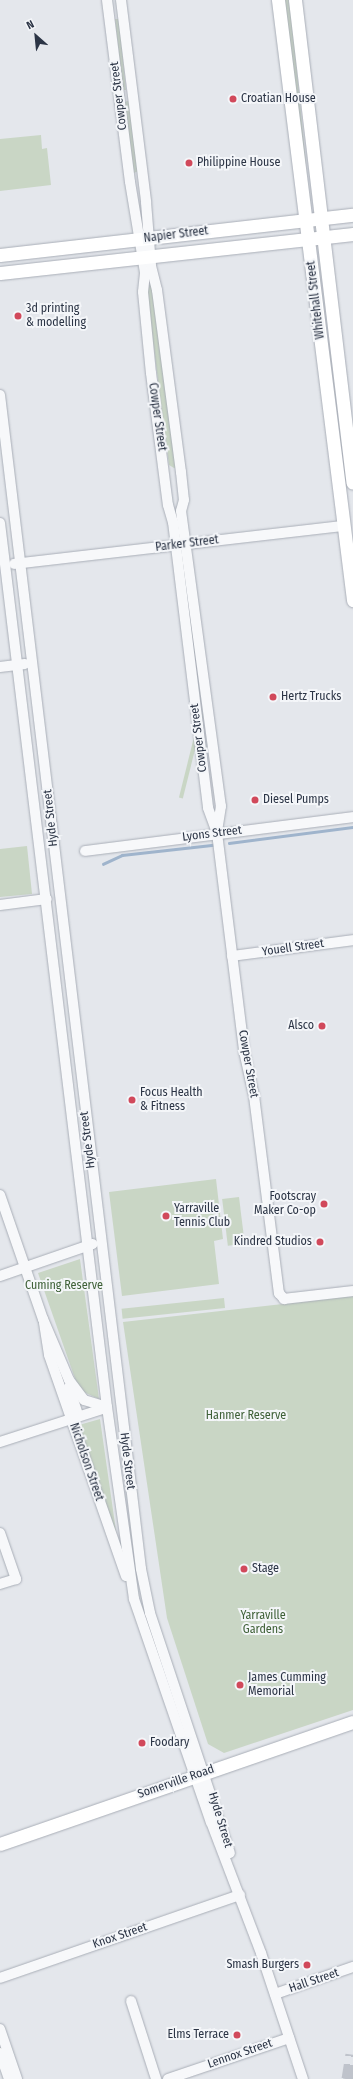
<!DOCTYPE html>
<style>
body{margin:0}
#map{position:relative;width:353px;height:2079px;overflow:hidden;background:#e4e7ec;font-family:"Fira Sans Condensed",sans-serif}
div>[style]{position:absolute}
.green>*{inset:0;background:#c9d6c5;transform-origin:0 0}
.stream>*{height:2.5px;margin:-1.25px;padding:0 1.25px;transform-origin:1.25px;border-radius:1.25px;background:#9fb4cc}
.highway-tunnel>*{height:15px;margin-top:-7.5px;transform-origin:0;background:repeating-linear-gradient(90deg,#bfc3cb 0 15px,transparent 0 23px)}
.roads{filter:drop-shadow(0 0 1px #a9aeb7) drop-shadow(0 0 1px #a9aeb7)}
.minor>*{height:10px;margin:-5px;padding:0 5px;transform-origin:5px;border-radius:5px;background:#f7f8fa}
.major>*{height:13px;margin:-6.5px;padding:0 6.5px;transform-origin:6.5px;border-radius:6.5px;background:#fff}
.dots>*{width:11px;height:11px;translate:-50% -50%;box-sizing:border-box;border:2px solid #f4f6f9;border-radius:50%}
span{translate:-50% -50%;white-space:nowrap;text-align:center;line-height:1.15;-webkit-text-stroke:4px #f4f6f9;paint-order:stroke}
.street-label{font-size:12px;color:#2b3445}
.poi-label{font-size:12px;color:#2b3445}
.left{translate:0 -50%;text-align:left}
.right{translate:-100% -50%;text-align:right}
.park-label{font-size:12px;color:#3f6138}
.north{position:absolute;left:16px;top:16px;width:40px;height:40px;-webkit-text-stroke:3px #f4f6f9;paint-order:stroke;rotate:333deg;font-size:11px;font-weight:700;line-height:16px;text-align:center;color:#2b3445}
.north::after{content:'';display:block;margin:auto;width:14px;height:18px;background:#2b3445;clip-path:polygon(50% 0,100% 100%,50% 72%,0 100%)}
</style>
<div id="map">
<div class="green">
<i style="clip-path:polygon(283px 0,290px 0,306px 164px,305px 164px)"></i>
<i style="clip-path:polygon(115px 19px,119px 19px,126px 90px,123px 90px)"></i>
<i style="clip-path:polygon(127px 101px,130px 102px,138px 171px,134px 173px,124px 103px)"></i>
<i style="clip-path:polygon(41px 135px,42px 149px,47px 148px,51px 185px,0 191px,0 139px)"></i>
<i style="clip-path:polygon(148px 285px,152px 285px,177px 467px,174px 468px,169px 465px,146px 288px)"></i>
<i style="left:200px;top:713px;width:4px;height:87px;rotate:14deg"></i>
<i style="clip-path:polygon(27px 846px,32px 894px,0 897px,0 849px)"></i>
<i style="clip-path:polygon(216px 1179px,223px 1239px,214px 1241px,219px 1284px,122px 1296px,109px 1192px)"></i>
<i style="left:239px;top:1197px;width:47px;height:17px;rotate:83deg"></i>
<i style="clip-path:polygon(80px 1259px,99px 1399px,79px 1390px,38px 1273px)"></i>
<i style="clip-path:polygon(353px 1296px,353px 1710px,224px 1753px,208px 1744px,167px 1618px,123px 1322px)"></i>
<i style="left:224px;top:1298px;width:10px;height:103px;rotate:84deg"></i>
<i style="clip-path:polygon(100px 1419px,117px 1538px,79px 1425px)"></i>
</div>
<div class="stream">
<i style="left:229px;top:843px;width:125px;rotate:-7.4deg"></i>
<i style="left:103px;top:864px;width:21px;rotate:-25deg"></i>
<i style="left:122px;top:855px;width:92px;rotate:-6.3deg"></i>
</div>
<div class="highway-tunnel">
<i style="left:349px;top:2079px;width:25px;rotate:-81deg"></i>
</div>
<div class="roads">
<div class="minor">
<i style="left:107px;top:0;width:183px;rotate:82.8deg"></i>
<i style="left:130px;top:182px;width:92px;rotate:80.6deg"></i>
<i style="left:145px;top:273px;width:19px;rotate:96deg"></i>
<i style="left:143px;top:292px;width:81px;rotate:84.4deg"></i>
<i style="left:151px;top:373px;width:133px;rotate:82.7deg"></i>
<i style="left:168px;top:505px;width:18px;rotate:74deg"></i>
<i style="left:173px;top:522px;width:288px;rotate:83deg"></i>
<i style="left:208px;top:808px;width:27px;rotate:70deg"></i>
<i style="left:217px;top:833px;width:220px;rotate:82.9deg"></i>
<i style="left:244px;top:1051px;width:46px;rotate:77.5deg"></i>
<i style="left:254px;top:1096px;width:199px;rotate:82.8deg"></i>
<i style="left:279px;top:1293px;width:8px;rotate:50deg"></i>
<i style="left:284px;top:1299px;width:69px;rotate:-6.6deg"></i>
<i style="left:121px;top:0;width:204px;rotate:82.9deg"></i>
<i style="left:146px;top:202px;width:64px;rotate:85.5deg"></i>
<i style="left:151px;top:266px;width:25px;rotate:76deg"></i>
<i style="left:157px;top:290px;width:184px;rotate:82.5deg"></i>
<i style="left:181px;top:472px;width:28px;rotate:84deg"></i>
<i style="left:184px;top:500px;width:11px;rotate:105deg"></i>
<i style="left:181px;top:511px;width:298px;rotate:82.3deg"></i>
<i style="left:221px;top:806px;width:25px;rotate:99deg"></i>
<i style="left:0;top:395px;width:1182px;rotate:83.15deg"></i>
<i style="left:141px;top:1569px;width:45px;rotate:78.4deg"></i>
<i style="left:150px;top:1613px;width:253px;rotate:71.6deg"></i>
<i style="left:0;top:523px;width:890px;rotate:83.1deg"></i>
<i style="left:107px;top:1407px;width:194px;rotate:82deg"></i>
<i style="left:134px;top:1599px;width:236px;rotate:71deg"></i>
<i style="left:211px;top:1822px;width:140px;rotate:69.1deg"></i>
<i style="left:261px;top:1953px;width:133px;rotate:71.6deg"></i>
<i style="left:14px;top:564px;width:332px;rotate:-6.6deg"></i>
<i style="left:0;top:667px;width:25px;rotate:-7deg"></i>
<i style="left:85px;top:851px;width:270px;rotate:-7.2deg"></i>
<i style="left:0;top:905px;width:47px;rotate:-7.3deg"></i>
<i style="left:232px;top:956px;width:122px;rotate:-7.5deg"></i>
<i style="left:0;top:1195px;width:131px;rotate:70.9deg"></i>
<i style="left:43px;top:1319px;width:66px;rotate:66.9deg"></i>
<i style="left:69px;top:1380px;width:25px;rotate:53deg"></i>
<i style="left:84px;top:1400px;width:24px;rotate:17deg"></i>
<i style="left:0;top:1276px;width:98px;rotate:-19deg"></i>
<i style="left:44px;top:1323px;width:32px;rotate:81deg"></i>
<i style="left:49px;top:1355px;width:234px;rotate:70.8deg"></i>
<i style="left:69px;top:1387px;width:29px;rotate:72deg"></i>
<i style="left:0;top:1442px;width:110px;rotate:-17.9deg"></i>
<i style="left:0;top:1533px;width:49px;rotate:70.8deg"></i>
<i style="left:16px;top:1579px;width:17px;rotate:163deg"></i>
<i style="left:0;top:1978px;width:254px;rotate:-19.1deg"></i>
<i style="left:275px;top:1994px;width:83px;rotate:-19.1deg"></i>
<i style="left:131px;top:2001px;width:82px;rotate:72.2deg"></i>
<i style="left:0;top:2029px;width:53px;rotate:71.2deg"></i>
<i style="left:0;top:2053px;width:28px;rotate:71deg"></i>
<i style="left:168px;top:2079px;width:128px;rotate:-18.7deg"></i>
</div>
<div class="major">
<i style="left:278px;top:0;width:605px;rotate:82.87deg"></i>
<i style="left:295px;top:0;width:486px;rotate:83.2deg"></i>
<i style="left:0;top:255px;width:355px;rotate:-6.5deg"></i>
<i style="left:0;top:273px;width:355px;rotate:-6.3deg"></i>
<i style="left:0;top:1844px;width:373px;rotate:-19.1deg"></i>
</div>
</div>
<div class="dots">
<i style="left:233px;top:99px;background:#d1495b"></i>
<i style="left:189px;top:163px;background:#d1495b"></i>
<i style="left:18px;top:316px;background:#d1495b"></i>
<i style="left:273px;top:697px;background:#d1495b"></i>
<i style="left:255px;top:800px;background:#d1495b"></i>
<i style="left:322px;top:1026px;background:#d1495b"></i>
<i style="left:132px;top:1100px;background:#d1495b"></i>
<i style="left:324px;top:1204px;background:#d1495b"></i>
<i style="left:166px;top:1216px;background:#d1495b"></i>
<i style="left:320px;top:1242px;background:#d1495b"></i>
<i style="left:244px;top:1569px;background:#d1495b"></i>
<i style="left:240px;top:1685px;background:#d1495b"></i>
<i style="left:142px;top:1743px;background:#d1495b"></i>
<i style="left:307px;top:1965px;background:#d1495b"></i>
<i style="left:237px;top:2035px;background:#d1495b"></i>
</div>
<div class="street-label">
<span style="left:119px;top:96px;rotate:-97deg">Cowper Street</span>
<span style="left:176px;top:235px;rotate:-7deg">Napier Street</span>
<span style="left:316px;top:300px;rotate:-97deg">Whitehall Street</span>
<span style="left:157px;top:417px;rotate:82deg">Cowper Street</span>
<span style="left:187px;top:544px;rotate:-7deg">Parker Street</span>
<span style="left:199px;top:738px;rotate:-97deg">Cowper Street</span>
<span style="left:51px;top:818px;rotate:-96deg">Hyde Street</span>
<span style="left:212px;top:834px;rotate:-7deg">Lyons Street</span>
<span style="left:293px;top:948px;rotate:-8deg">Youell Street</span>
<span style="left:248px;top:1064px;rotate:80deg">Cowper Street</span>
<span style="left:88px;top:1140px;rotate:-97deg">Hyde Street</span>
<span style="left:127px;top:1461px;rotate:83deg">Hyde Street</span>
<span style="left:86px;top:1462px;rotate:71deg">Nicholson Street</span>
<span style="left:176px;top:1782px;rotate:-19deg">Somerville Road</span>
<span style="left:220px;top:1820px;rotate:73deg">Hyde Street</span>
<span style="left:120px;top:1936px;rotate:-19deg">Knox Street</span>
<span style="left:314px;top:1981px;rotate:-19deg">Hall Street</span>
<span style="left:240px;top:2054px;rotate:-19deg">Lennox Street</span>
</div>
<div class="poi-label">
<span class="left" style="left:241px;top:99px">Croatian House</span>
<span class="left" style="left:197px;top:163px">Philippine House</span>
<span class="left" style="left:26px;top:316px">3d printing<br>&amp; modelling</span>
<span class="left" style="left:281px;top:697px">Hertz Trucks</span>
<span class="left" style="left:263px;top:800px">Diesel Pumps</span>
<span class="right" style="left:314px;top:1026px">Alsco</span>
<span class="left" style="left:140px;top:1100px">Focus Health<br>&amp; Fitness</span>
<span class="right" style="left:316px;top:1204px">Footscray<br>Maker Co-op</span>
<span class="left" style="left:174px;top:1216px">Yarraville<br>Tennis Club</span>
<span class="right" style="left:312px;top:1242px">Kindred Studios</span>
<span class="left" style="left:252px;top:1569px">Stage</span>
<span class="left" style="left:248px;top:1685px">James Cumming<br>Memorial</span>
<span class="left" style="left:150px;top:1743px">Foodary</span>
<span class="right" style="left:299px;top:1965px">Smash Burgers</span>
<span class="right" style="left:229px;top:2035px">Elms Terrace</span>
</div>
<div class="park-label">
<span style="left:64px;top:1286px">Cuming Reserve</span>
<span style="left:246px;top:1416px">Hanmer Reserve</span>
<span style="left:263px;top:1623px">Yarraville<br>Gardens</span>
</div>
<div class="north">N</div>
</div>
